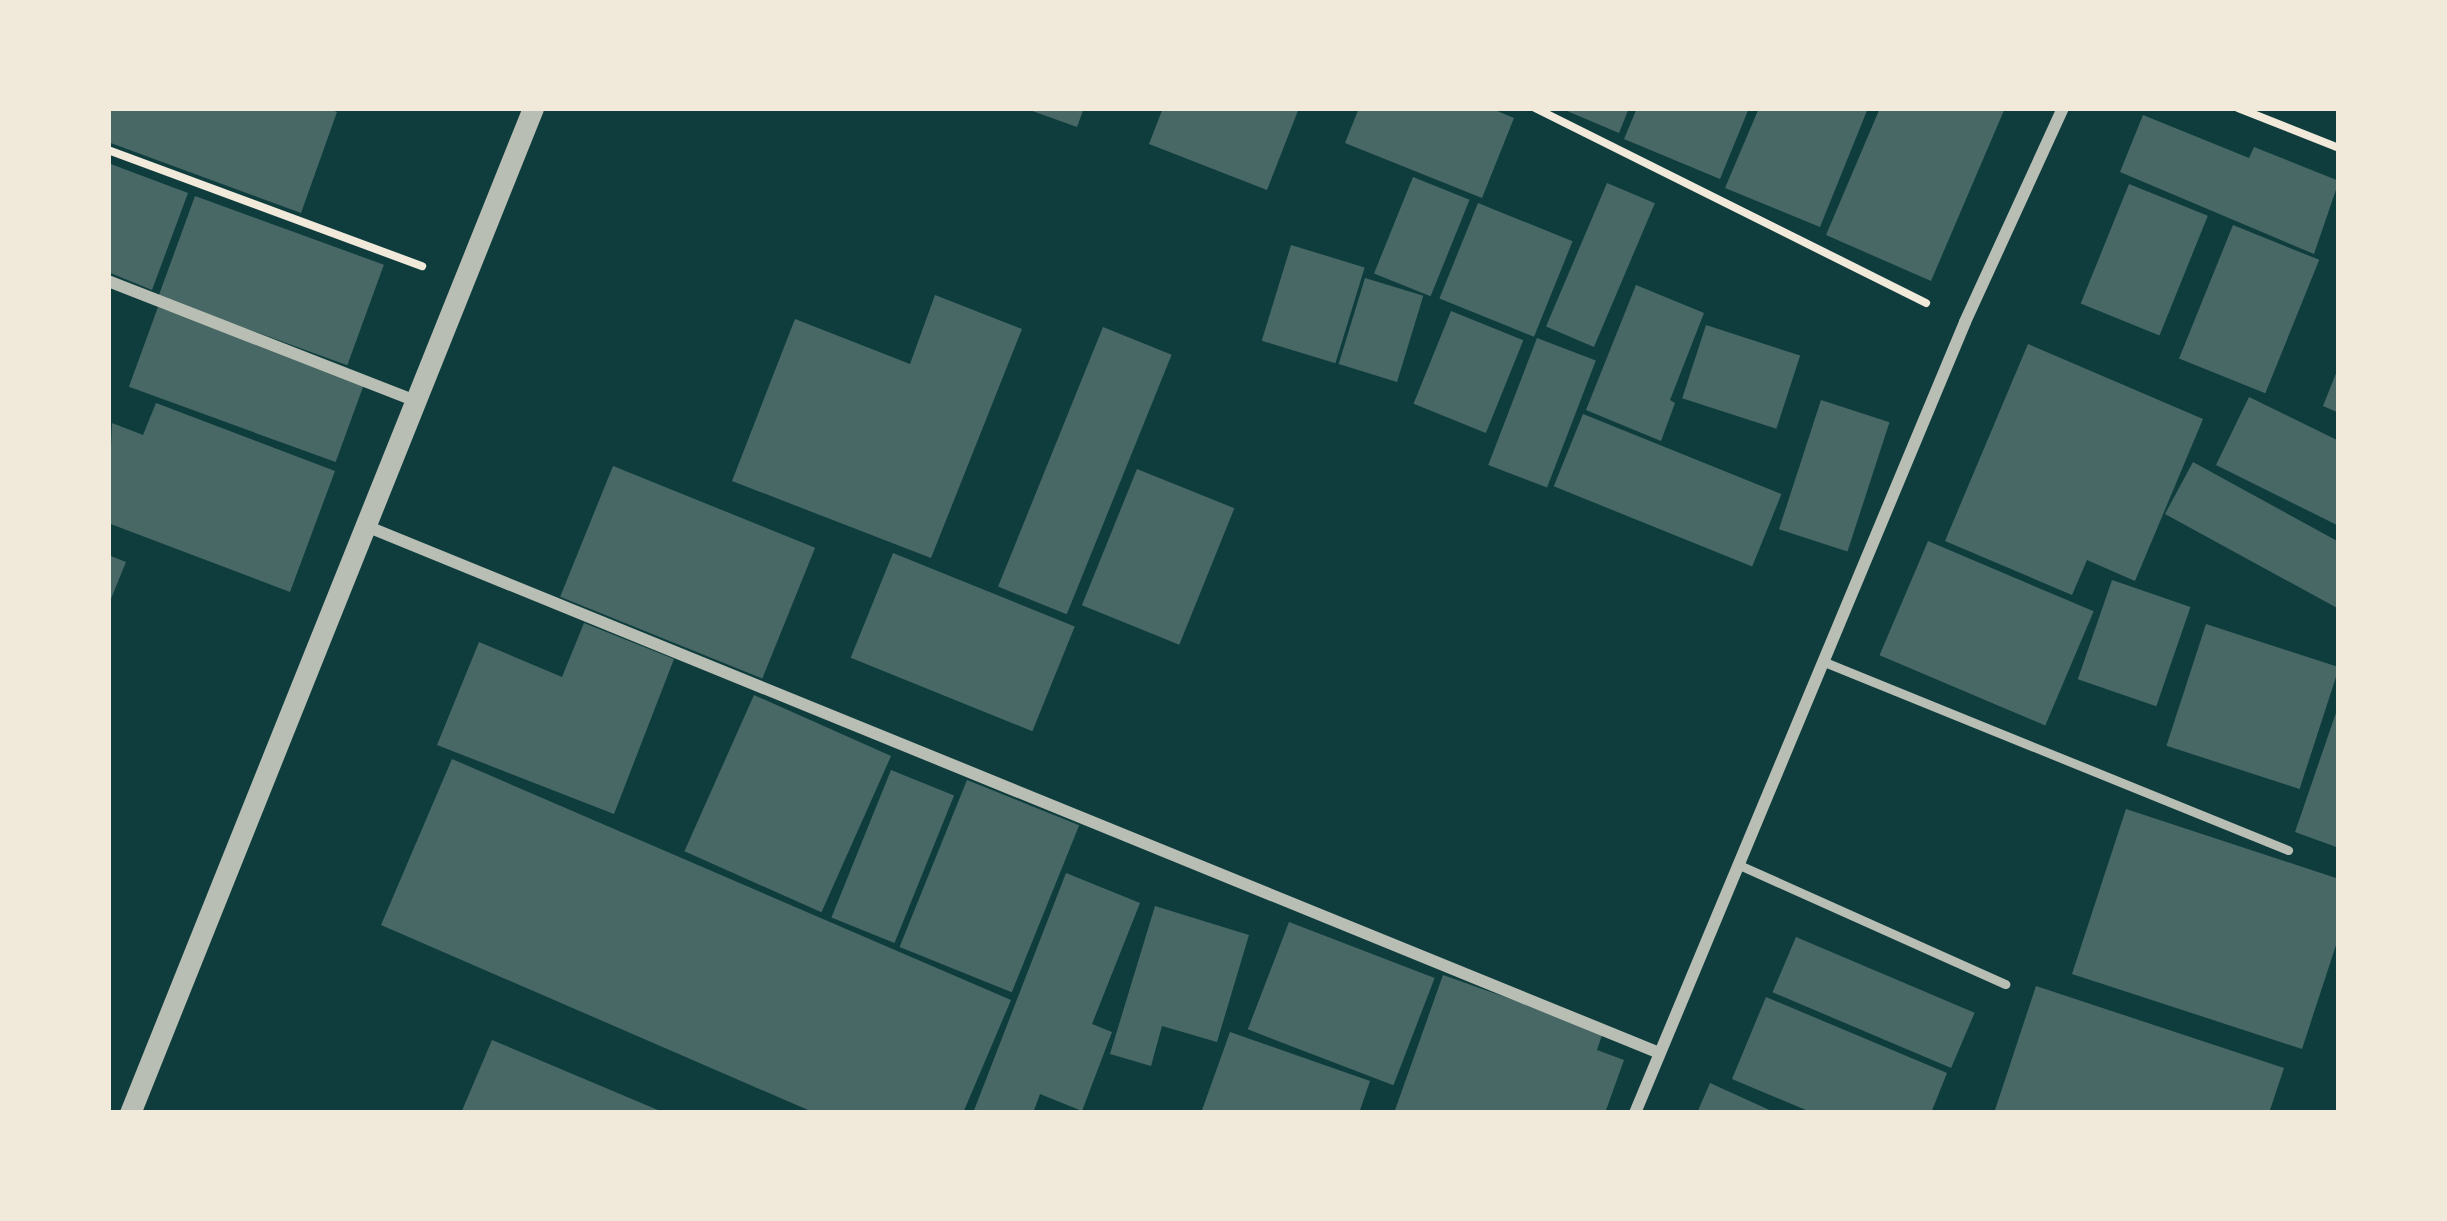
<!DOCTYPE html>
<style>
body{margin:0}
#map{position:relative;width:2447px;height:1221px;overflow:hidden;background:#0f3d3e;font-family:Overpass,sans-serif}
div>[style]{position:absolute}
.building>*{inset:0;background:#486865;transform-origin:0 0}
.path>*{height:8px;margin:-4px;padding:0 4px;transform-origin:4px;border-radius:4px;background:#f1e9da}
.service>*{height:9px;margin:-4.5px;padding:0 4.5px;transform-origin:4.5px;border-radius:4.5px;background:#b8beb3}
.minor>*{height:12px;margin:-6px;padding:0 6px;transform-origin:6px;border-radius:6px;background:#b8beb3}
.tertiary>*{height:21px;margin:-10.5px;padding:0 10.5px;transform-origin:10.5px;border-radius:10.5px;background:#b8beb3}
span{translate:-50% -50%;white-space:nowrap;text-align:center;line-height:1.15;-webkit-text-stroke:9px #f1e9da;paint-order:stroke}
.frame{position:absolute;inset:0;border:111px solid #f1e9da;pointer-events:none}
</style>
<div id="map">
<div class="building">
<i style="clip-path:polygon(108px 108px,327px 108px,337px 112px,301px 213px,108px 142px)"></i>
<i style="clip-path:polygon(1024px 108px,1084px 108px,1077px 127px)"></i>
<i style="clip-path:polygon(1163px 108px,1299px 108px,1267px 190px,1149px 144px)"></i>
<i style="clip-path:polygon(1359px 108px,1490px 108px,1514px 118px,1482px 198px,1345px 143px)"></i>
<i style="clip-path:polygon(1560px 108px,1629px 108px,1619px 133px)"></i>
<i style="clip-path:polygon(1637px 108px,1749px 108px,1720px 179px,1624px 139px)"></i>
<i style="clip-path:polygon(1759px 108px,1868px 108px,1820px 227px,1725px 188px)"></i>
<i style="clip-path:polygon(1880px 108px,2005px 108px,1931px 281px,1826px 235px)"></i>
<i style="clip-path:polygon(2143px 115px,2249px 158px,2254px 147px,2339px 181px,2314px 254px,2120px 172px)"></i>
<i style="clip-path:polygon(108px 163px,188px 193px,152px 290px,108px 272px)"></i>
<i style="left:1413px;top:177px;width:61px;height:104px;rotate:22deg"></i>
<i style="left:1607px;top:183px;width:52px;height:156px;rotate:23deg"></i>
<i style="left:2129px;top:184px;width:85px;height:129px;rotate:22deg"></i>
<i style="left:195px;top:196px;width:201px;height:107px;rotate:20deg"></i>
<i style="left:1478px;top:203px;width:102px;height:103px;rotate:22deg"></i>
<i style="left:2233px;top:225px;width:93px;height:144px;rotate:22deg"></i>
<i style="left:1291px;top:245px;width:77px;height:100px;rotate:17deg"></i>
<i style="left:1365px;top:278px;width:61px;height:90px;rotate:17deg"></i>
<i style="clip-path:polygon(1636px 285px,1704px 313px,1670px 400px,1675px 403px,1661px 441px,1586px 410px)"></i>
<i style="clip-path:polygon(935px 295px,1022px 329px,931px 558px,732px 481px,795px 319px,910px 364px)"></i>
<i style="left:158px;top:307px;width:220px;height:85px;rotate:20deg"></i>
<i style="left:1451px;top:311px;width:78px;height:100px;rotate:22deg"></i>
<i style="left:1706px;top:325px;width:99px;height:77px;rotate:18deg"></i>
<i style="left:1103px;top:327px;width:74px;height:280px;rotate:22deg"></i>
<i style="left:1537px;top:338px;width:63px;height:136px;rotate:21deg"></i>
<i style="clip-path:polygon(2028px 344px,2203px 419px,2135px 581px,2087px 560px,2072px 595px,1945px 541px)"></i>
<i style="clip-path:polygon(2339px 366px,2339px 413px,2323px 406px)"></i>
<i style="clip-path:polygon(2249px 397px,2339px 441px,2339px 526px,2216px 465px)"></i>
<i style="left:1821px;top:400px;width:72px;height:136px;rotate:18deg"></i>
<i style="clip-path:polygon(156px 403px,335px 471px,290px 592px,108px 523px,112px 423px,143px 435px)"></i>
<i style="left:1583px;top:414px;width:214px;height:78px;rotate:22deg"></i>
<i style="clip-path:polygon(2193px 462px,2339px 542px,2339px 609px,2165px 514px)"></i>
<i style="left:613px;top:466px;width:218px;height:141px;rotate:22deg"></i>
<i style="left:1137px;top:469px;width:105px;height:147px;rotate:22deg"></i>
<i style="left:1928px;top:541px;width:180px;height:124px;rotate:23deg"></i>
<i style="left:893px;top:553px;width:196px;height:113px;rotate:22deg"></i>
<i style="clip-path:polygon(108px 555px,126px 562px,108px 606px)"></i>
<i style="left:2112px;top:580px;width:83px;height:105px;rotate:19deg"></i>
<i style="clip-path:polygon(584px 623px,674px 659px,614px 814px,437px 745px,479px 642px,562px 677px)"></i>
<i style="left:2206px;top:624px;width:140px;height:128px;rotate:18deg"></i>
<i style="left:754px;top:695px;width:150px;height:171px;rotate:24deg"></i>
<i style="clip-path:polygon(2338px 707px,2339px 707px,2339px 848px,2295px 832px)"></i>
<i style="clip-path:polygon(452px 759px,1011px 1000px,963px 1113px,815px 1113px,381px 925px)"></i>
<i style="left:891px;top:770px;width:68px;height:159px;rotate:22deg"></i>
<i style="left:967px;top:780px;width:121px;height:180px;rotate:22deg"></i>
<i style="clip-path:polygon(2126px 809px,2339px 879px,2339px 936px,2302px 1049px,2072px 974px)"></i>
<i style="clip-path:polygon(1066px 873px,1140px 903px,1092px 1024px,1112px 1032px,1082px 1111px,1040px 1094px,1033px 1113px,973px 1113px)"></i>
<i style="clip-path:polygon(1155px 906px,1249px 935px,1217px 1042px,1162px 1026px,1151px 1066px,1110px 1054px)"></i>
<i style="left:1289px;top:922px;width:156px;height:115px;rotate:21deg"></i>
<i style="left:1796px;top:937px;width:194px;height:60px;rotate:23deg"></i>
<i style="clip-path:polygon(1443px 975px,1603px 1032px,1597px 1050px,1624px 1060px,1605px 1113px,1394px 1113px)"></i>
<i style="clip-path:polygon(2036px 986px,2284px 1068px,2269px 1113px,1994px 1113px)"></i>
<i style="clip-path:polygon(1766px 997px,1947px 1073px,1931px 1113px,1813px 1113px,1732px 1079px)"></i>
<i style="clip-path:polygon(1230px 1032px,1370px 1081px,1359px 1113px,1201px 1113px)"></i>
<i style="clip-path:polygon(492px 1040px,665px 1113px,461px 1113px)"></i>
<i style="clip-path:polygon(1710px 1083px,1776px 1113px,1697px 1113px)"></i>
</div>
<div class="path">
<i style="left:1535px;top:108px;width:437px;rotate:26.5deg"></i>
<i style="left:2238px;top:108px;width:109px;rotate:21.6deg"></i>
<i style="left:108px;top:150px;width:335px;rotate:20.3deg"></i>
</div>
<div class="service">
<i style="left:1822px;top:661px;width:503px;rotate:22.08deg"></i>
<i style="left:1737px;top:864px;width:294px;rotate:24.1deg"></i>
</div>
<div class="minor">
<i style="left:108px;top:281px;width:331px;rotate:21.3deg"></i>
<i style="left:366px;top:526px;width:1396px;rotate:22.17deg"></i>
<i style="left:1635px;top:1113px;width:857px;rotate:-67.35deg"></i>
<i style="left:1965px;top:322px;width:235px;rotate:-65.4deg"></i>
</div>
<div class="tertiary">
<i style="left:130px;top:1113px;width:1083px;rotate:-68.15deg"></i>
</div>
<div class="frame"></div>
</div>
